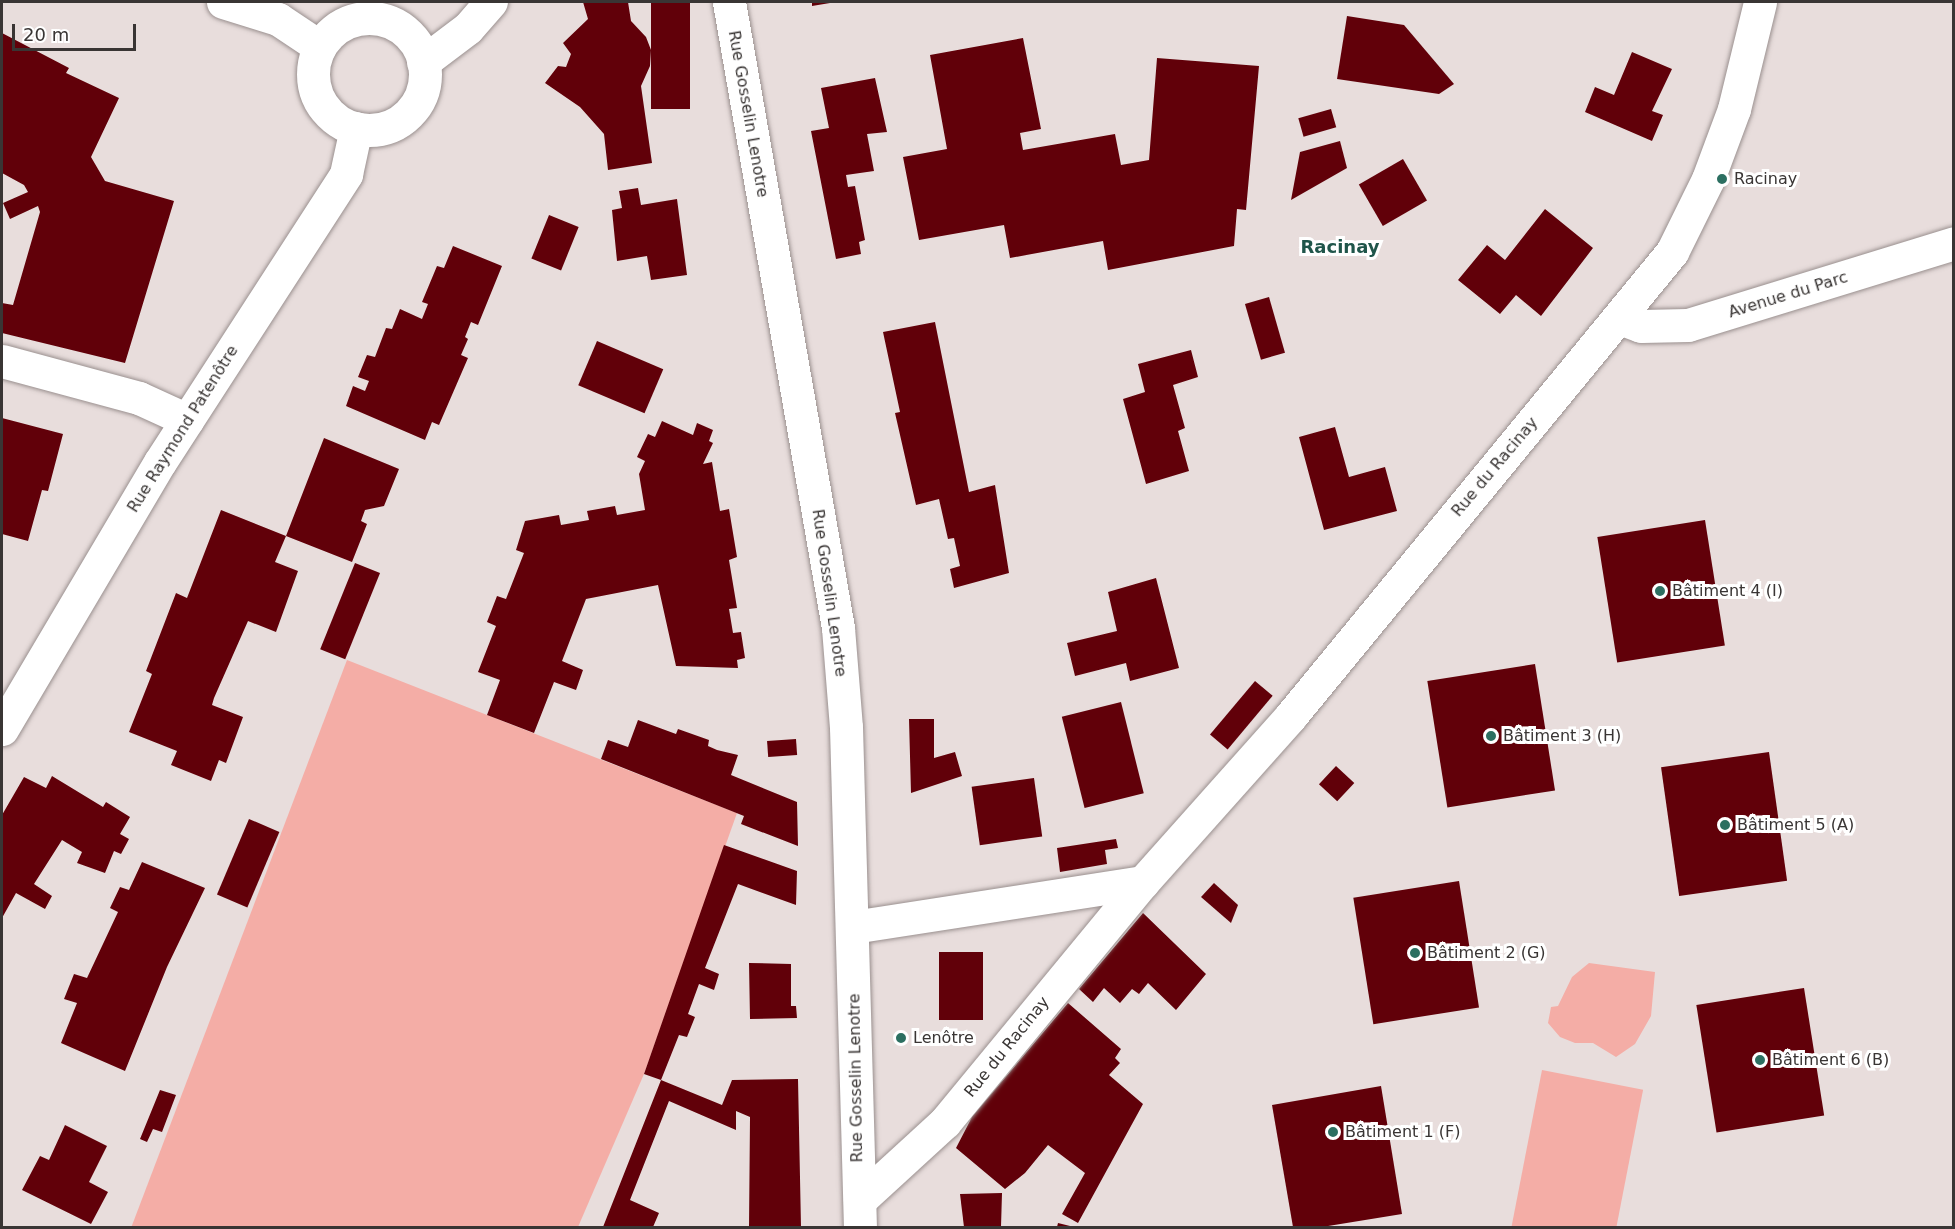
<!DOCTYPE html>
<meta charset="utf-8">
<style>
body{margin:0}
#map{position:relative;width:1955px;height:1229px;overflow:hidden;background:#e8dddc;font-family:"DejaVu Sans",sans-serif}
div>[style]{position:absolute}
.green>*{inset:0;background:#f4ada6;transform-origin:0 0}
.building>*{inset:0;background:#610009;transform-origin:0 0}
.roads{filter:drop-shadow(0 0 2px #9a908f) drop-shadow(0 0 2px #9a908f)}
.minor>*{height:33px;margin:-16.5px;padding:0 16.5px;transform-origin:16.5px;border-radius:16.5px;background:#fff}
.secondary>*{height:33px;margin:-16.5px;padding:0 16.5px;transform-origin:16.5px;border-radius:16.5px;background:#fff}
.secondary>.ring{margin:-16.5px;padding:0;box-sizing:content-box;background:none;border:33px solid #fff;border-radius:50%}
.dots>*{width:16px;height:16px;translate:-50% -50%;box-sizing:border-box;border:3px solid #fff;border-radius:50%}
span{translate:-50% -50%;white-space:nowrap;text-align:center;line-height:1.15;-webkit-text-stroke:6px #fff;paint-order:stroke}
.street-label{font-size:16px;color:#393534}
.poi-label{font-size:16px;color:#393534}
.left{translate:0 -50%;text-align:left}
.neighbourhood-label{font-size:18px;color:#1f554a;font-weight:700}
.frame{position:absolute;inset:0;border:3px solid #393534;pointer-events:none}
.scale{position:absolute;left:12px;top:24px;width:124px;height:27px;box-sizing:border-box;border:3px solid #393534;border-top:0;padding-left:8px;font-size:18px;line-height:21px;white-space:nowrap;color:#393534;-webkit-text-stroke:4px #fff;paint-order:stroke}
</style>
<div id="map">
<div class="green">
<i style="clip-path:polygon(347px 660px,737px 813px,644px 1074px,578px 1227px,131px 1228px)"></i>
<i style="clip-path:polygon(1589px 963px,1655px 972px,1651px 1016px,1635px 1044px,1616px 1057px,1593px 1043px,1575px 1043px,1560px 1037px,1548px 1023px,1551px 1007px,1558px 1006px,1572px 977px)"></i>
<i style="left:1542px;top:1070px;width:103px;height:160px;rotate:11deg"></i>
</div>
<div class="building">
<i style="clip-path:polygon(583px 2px,628px 2px,631px 21px,646px 37px,651px 50px,650px 66px,641px 86px,652px 163px,608px 170px,604px 134px,580px 107px,545px 83px,558px 66px,566px 67px,571px 54px,563px 43px,588px 19px)"></i>
<i style="left:651px;top:2px;width:39px;height:107px"></i>
<i style="clip-path:polygon(812px 2px,830px 2px,830px 3px,812px 6px)"></i>
<i style="clip-path:polygon(1347px 16px,1404px 25px,1454px 84px,1439px 94px,1337px 79px)"></i>
<i style="clip-path:polygon(2px 33px,69px 68px,66px 73px,119px 98px,91px 157px,105px 181px,174px 201px,125px 363px,2px 333px,2px 303px,13px 305px,40px 212px,38px 206px,10px 219px,3px 203px,28px 192px,24px 185px,2px 173px)"></i>
<i style="clip-path:polygon(1023px 38px,1041px 129px,1020px 133px,1023px 150px,1115px 134px,1121px 165px,1149px 160px,1157px 58px,1259px 66px,1246px 210px,1237px 209px,1234px 246px,1108px 270px,1103px 241px,1010px 258px,1004px 225px,919px 240px,903px 157px,947px 149px,930px 55px)"></i>
<i style="clip-path:polygon(1632px 52px,1672px 69px,1652px 111px,1663px 115px,1652px 141px,1585px 112px,1595px 87px,1614px 95px)"></i>
<i style="clip-path:polygon(875px 78px,887px 132px,867px 134px,874px 171px,846px 175px,848px 187px,855px 186px,865px 240px,859px 242px,861px 254px,836px 259px,811px 131px,829px 128px,821px 88px)"></i>
<i style="left:1331px;top:109px;width:19px;height:34px;rotate:74deg"></i>
<i style="clip-path:polygon(1340px 141px,1347px 168px,1291px 200px,1300px 152px)"></i>
<i style="left:1403px;top:159px;width:48px;height:51px;rotate:60deg"></i>
<i style="clip-path:polygon(638px 188px,641px 205px,677px 199px,687px 275px,651px 280px,647px 256px,617px 261px,612px 210px,622px 208px,619px 191px)"></i>
<i style="clip-path:polygon(1545px 209px,1593px 248px,1541px 316px,1516px 295px,1500px 314px,1458px 280px,1487px 245px,1505px 260px)"></i>
<i style="left:549px;top:215px;width:32px;height:47px;rotate:22deg"></i>
<i style="clip-path:polygon(453px 246px,502px 266px,478px 325px,471px 322px,465px 337px,468px 339px,461px 355px,468px 358px,439px 425px,432px 422px,425px 440px,346px 406px,353px 386px,365px 391px,369px 381px,358px 377px,367px 355px,375px 357px,386px 328px,392px 329px,400px 309px,422px 319px,428px 304px,422px 302px,437px 266px,444px 268px)"></i>
<i style="left:1269px;top:297px;width:58px;height:25px;rotate:74deg"></i>
<i style="clip-path:polygon(935px 322px,969px 492px,995px 485px,1009px 573px,954px 588px,950px 569px,960px 566px,954px 538px,948px 539px,939px 499px,916px 505px,895px 413px,900px 412px,883px 332px)"></i>
<i style="left:597px;top:341px;width:72px;height:48px;rotate:23deg"></i>
<i style="clip-path:polygon(1191px 350px,1198px 377px,1173px 385px,1185px 428px,1178px 431px,1189px 471px,1146px 484px,1123px 399px,1145px 392px,1138px 364px)"></i>
<i style="clip-path:polygon(2px 418px,63px 434px,48px 491px,42px 490px,28px 541px,2px 534px)"></i>
<i style="clip-path:polygon(662px 421px,693px 435px,697px 423px,713px 430px,709px 441px,713px 443px,703px 464px,712px 462px,720px 511px,729px 509px,737px 557px,729px 560px,737px 608px,729px 609px,733px 633px,741px 632px,745px 658px,737px 660px,738px 668px,676px 666px,658px 585px,586px 599px,562px 661px,583px 670px,576px 690px,554px 682px,534px 733px,487px 715px,500px 680px,478px 672px,496px 626px,487px 622px,497px 596px,506px 599px,524px 553px,516px 550px,525px 521px,559px 515px,561px 525px,589px 520px,587px 511px,615px 506px,617px 515px,645px 510px,639px 474px,645px 461px,637px 457px,648px 434px,655px 437px)"></i>
<i style="clip-path:polygon(1335px 427px,1349px 477px,1385px 467px,1397px 511px,1324px 530px,1299px 437px)"></i>
<i style="clip-path:polygon(324px 438px,399px 469px,384px 506px,365px 510px,361px 521px,367px 524px,352px 562px,286px 536px)"></i>
<i style="clip-path:polygon(221px 510px,286px 536px,275px 562px,298px 571px,276px 632px,248px 621px,214px 698px,212px 705px,243px 717px,226px 763px,219px 760px,211px 781px,171px 765px,177px 751px,129px 732px,152px 674px,146px 671px,176px 593px,187px 598px)"></i>
<i style="left:1705px;top:520px;width:127px;height:109px;rotate:81deg"></i>
<i style="left:355px;top:563px;width:27px;height:93px;rotate:22deg"></i>
<i style="clip-path:polygon(1156px 578px,1179px 668px,1130px 681px,1126px 663px,1075px 676px,1067px 643px,1117px 631px,1108px 592px)"></i>
<i style="left:1535px;top:664px;width:128px;height:109px;rotate:81deg"></i>
<i style="left:1255px;top:681px;width:23px;height:70px;rotate:40deg"></i>
<i style="left:1121px;top:702px;width:94px;height:61px;rotate:76deg"></i>
<i style="clip-path:polygon(909px 719px,934px 719px,934px 758px,955px 752px,962px 776px,911px 793px)"></i>
<i style="clip-path:polygon(638px 720px,676px 734px,678px 729px,709px 740px,708px 746px,717px 750px,738px 755px,731px 775px,797px 802px,798px 846px,741px 824px,744px 816px,601px 759px,608px 740px,628px 747px)"></i>
<i style="left:796px;top:739px;width:16px;height:29px;rotate:86deg"></i>
<i style="left:1769px;top:752px;width:130px;height:109px;rotate:82deg"></i>
<i style="left:1336px;top:766px;width:25px;height:25px;rotate:43deg"></i>
<i style="clip-path:polygon(52px 776px,103px 807px,106px 802px,130px 817px,120px 834px,129px 839px,121px 854px,114px 851px,105px 873px,77px 863px,82px 852px,62px 840px,34px 884px,52px 896px,45px 909px,16px 893px,2px 918px,2px 815px,24px 777px,46px 788px)"></i>
<i style="left:1034px;top:778px;width:59px;height:63px;rotate:82deg"></i>
<i style="left:249px;top:819px;width:33px;height:82px;rotate:23deg"></i>
<i style="clip-path:polygon(1116px 839px,1118px 848px,1105px 850px,1107px 864px,1060px 872px,1057px 848px)"></i>
<i style="clip-path:polygon(724px 845px,797px 871px,796px 905px,738px 884px,705px 968px,719px 974px,714px 990px,699px 984px,688px 1014px,695px 1017px,687px 1037px,679px 1035px,661px 1080px,722px 1105px,732px 1080px,798px 1079px,801px 1227px,749px 1227px,750px 1117px,736px 1111px,736px 1130px,669px 1101px,630px 1200px,659px 1213px,653px 1227px,603px 1227px,661px 1080px,644px 1074px)"></i>
<i style="clip-path:polygon(142px 862px,205px 888px,167px 967px,125px 1071px,61px 1043px,77px 1003px,64px 999px,74px 974px,87px 978px,118px 912px,110px 908px,120px 887px,129px 890px)"></i>
<i style="left:1459px;top:881px;width:128px;height:107px;rotate:81deg"></i>
<i style="clip-path:polygon(1214px 883px,1238px 905px,1231px 923px,1201px 897px)"></i>
<i style="clip-path:polygon(1143px 913px,1206px 974px,1176px 1010px,1148px 983px,1139px 994px,1132px 989px,1120px 1003px,1104px 988px,1093px 1002px,1079px 989px)"></i>
<i style="left:939px;top:952px;width:44px;height:68px"></i>
<i style="clip-path:polygon(749px 963px,791px 964px,791px 1006px,796px 1006px,797px 1018px,750px 1019px)"></i>
<i style="left:1804px;top:988px;width:129px;height:109px;rotate:81deg"></i>
<i style="clip-path:polygon(1068px 1003px,1121px 1049px,1115px 1058px,1120px 1063px,1109px 1075px,1143px 1104px,1078px 1223px,1062px 1214px,1085px 1173px,1048px 1145px,1025px 1173px,1005px 1189px,956px 1148px,972px 1117px)"></i>
<i style="clip-path:polygon(1381px 1086px,1402px 1214px,1322px 1227px,1293px 1227px,1272px 1105px)"></i>
<i style="clip-path:polygon(160px 1090px,176px 1095px,162px 1132px,153px 1129px,147px 1142px,140px 1139px)"></i>
<i style="clip-path:polygon(65px 1125px,107px 1146px,89px 1182px,108px 1192px,91px 1224px,22px 1190px,40px 1156px,49px 1160px)"></i>
<i style="clip-path:polygon(1002px 1193px,1001px 1227px,964px 1227px,960px 1194px)"></i>
<i style="clip-path:polygon(1058px 1223px,1074px 1227px,1057px 1227px)"></i>
</div>
<div class="roads">
<div class="minor">
<i style="left:223px;top:2px;width:58px;rotate:17.2deg"></i>
<i style="left:278px;top:19px;width:50px;rotate:33.7deg"></i>
<i style="left:1620px;top:318px;width:22px;rotate:21deg"></i>
<i style="left:1641px;top:326px;width:47px;rotate:-1.2deg"></i>
<i style="left:1688px;top:325px;width:278px;rotate:-17.1deg"></i>
<i style="left:2px;top:361px;width:142px;rotate:15.1deg"></i>
<i style="left:139px;top:398px;width:53px;rotate:24.6deg"></i>
<i style="left:853px;top:927px;width:293px;rotate:-8.8deg"></i>
<i style="left:860px;top:1200px;width:115px;rotate:-42.5deg"></i>
<i style="left:945px;top:1122px;width:311px;rotate:-50.5deg"></i>
<i style="left:1143px;top:882px;width:221px;rotate:-48.3deg"></i>
<i style="left:1290px;top:717px;width:602px;rotate:-50.6deg"></i>
<i style="left:1672px;top:252px;width:81px;rotate:-63.7deg"></i>
<i style="left:1708px;top:179px;width:75px;rotate:-69.6deg"></i>
<i style="left:1734px;top:109px;width:110px;rotate:-76.3deg"></i>
</div>
<div class="secondary">
<i style="left:729px;top:2px;width:635px;rotate:80.12deg"></i>
<i style="left:838px;top:628px;width:99px;rotate:85.4deg"></i>
<i style="left:846px;top:727px;width:501px;rotate:88.4deg"></i>
<i class="ring" style="left:313px;top:18px;width:79px;height:79px"></i>
<i style="left:423px;top:62px;width:56px;rotate:-37.1deg"></i>
<i style="left:468px;top:28px;width:35px;rotate:-49deg"></i>
<i style="left:2px;top:729px;width:310px;rotate:-59.4deg"></i>
<i style="left:160px;top:462px;width:343px;rotate:-57.1deg"></i>
<i style="left:346px;top:174px;width:47px;rotate:-77.7deg"></i>
</div>
</div>
<div class="dots">
<i style="left:1722px;top:179px;background:#2c6f61"></i>
<i style="left:1660px;top:591px;background:#2c6f61"></i>
<i style="left:1491px;top:736px;background:#2c6f61"></i>
<i style="left:1725px;top:825px;background:#2c6f61"></i>
<i style="left:1415px;top:953px;background:#2c6f61"></i>
<i style="left:901px;top:1038px;background:#2c6f61"></i>
<i style="left:1760px;top:1060px;background:#2c6f61"></i>
<i style="left:1333px;top:1132px;background:#2c6f61"></i>
</div>
<div class="street-label">
<span style="left:748px;top:114px;rotate:80deg">Rue Gosselin Lenotre</span>
<span style="left:1788px;top:295px;rotate:-17deg">Avenue du Parc</span>
<span style="left:183px;top:429px;rotate:-58deg">Rue Raymond Patenôtre</span>
<span style="left:1495px;top:467px;rotate:-50deg">Rue du Racinay</span>
<span style="left:829px;top:593px;rotate:82deg">Rue Gosselin Lenotre</span>
<span style="left:1007px;top:1047px;rotate:-51deg">Rue du Racinay</span>
<span style="left:856px;top:1078px;rotate:-91deg">Rue Gosselin Lenotre</span>
</div>
<div class="poi-label">
<span class="left" style="left:1734px;top:179px">Racinay</span>
<span class="left" style="left:1672px;top:591px">Bâtiment 4 (I)</span>
<span class="left" style="left:1503px;top:736px">Bâtiment 3 (H)</span>
<span class="left" style="left:1737px;top:825px">Bâtiment 5 (A)</span>
<span class="left" style="left:1427px;top:953px">Bâtiment 2 (G)</span>
<span class="left" style="left:913px;top:1038px">Lenôtre</span>
<span class="left" style="left:1772px;top:1060px">Bâtiment 6 (B)</span>
<span class="left" style="left:1345px;top:1132px">Bâtiment 1 (F)</span>
</div>
<div class="neighbourhood-label">
<span style="left:1340px;top:247px">Racinay</span>
</div>
<div class="frame"></div>
<div class="scale">20 m</div>
</div>
